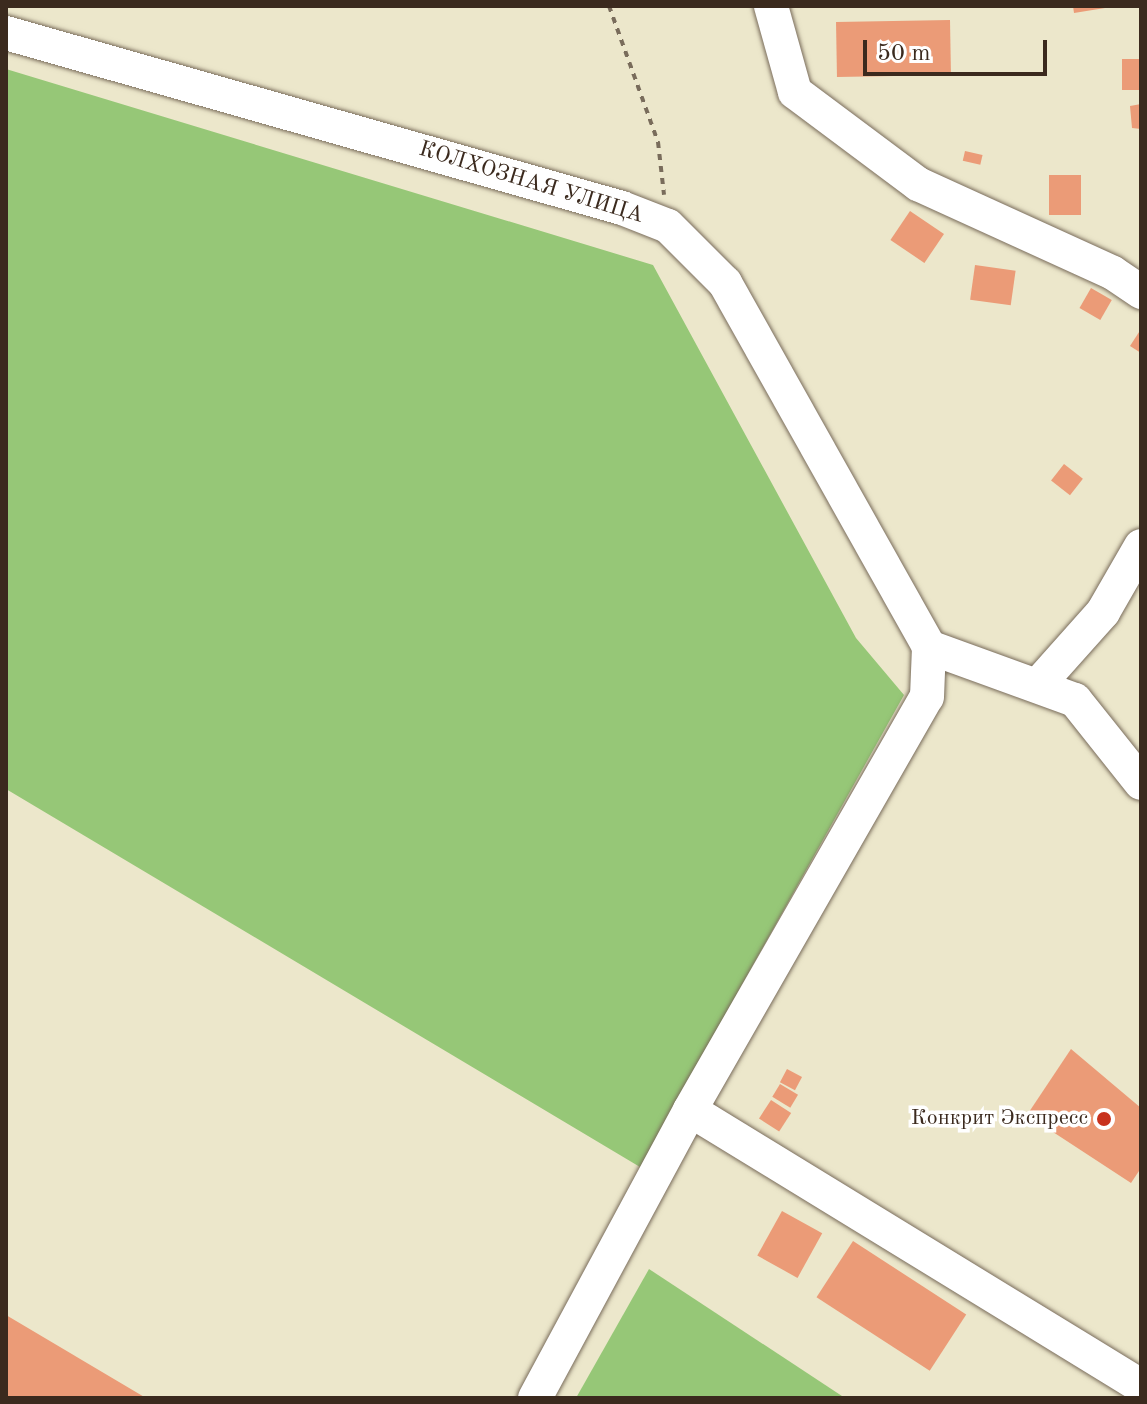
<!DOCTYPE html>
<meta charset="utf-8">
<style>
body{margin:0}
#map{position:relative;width:1147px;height:1404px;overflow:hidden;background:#ece7cb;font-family:"Old Standard TT",serif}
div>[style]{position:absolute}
.green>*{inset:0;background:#96c777}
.building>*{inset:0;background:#eb9b77;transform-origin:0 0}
.path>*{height:4px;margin-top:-2px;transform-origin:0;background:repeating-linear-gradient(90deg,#796c5b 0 6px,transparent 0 12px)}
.roads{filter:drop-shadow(0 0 2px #796c5b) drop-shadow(0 0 2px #796c5b)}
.minor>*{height:34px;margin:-17px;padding:0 17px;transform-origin:17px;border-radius:17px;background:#fff}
.dots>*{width:22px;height:22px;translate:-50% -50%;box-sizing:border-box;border:4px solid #fff;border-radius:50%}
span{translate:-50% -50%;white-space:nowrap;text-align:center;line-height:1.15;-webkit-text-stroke:7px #fff;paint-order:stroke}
.street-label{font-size:22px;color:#3b2a1e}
.poi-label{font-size:22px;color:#3b2a1e}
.right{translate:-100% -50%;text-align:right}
.frame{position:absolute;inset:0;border:8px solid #3b2a1e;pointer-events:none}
.scale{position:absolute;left:863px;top:40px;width:184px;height:36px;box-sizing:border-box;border:4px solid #3b2a1e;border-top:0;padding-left:10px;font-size:24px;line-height:28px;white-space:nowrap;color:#3b2a1e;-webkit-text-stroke:6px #fff;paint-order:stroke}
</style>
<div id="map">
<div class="green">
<i style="clip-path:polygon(6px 69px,653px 265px,856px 638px,904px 695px,640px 1167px,6px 789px)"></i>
<i style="clip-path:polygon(649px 1269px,845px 1398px,576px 1398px)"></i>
</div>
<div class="building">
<i style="clip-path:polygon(1073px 6px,1105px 6px,1105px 8px,1074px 13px)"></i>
<i style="left:950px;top:20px;width:55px;height:114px;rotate:89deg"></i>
<i style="left:1141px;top:59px;width:31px;height:19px;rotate:90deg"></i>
<i style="clip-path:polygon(1141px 104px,1141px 129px,1132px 128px,1130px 106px)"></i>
<i style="left:965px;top:151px;width:18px;height:10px;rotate:13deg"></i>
<i style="left:1049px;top:175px;width:32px;height:40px"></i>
<i style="left:910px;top:211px;width:41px;height:35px;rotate:34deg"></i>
<i style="left:975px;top:265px;width:41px;height:35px;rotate:8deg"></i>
<i style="left:1091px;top:288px;width:24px;height:23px;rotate:30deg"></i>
<i style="clip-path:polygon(1141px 329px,1141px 353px,1130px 346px)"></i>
<i style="left:1064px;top:464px;width:24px;height:21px;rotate:38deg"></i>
<i style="clip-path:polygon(1071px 1049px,1141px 1108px,1141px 1168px,1131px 1183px,1027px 1115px)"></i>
<i style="left:787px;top:1069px;width:17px;height:15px;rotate:28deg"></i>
<i style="left:780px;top:1084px;width:21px;height:15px;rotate:31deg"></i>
<i style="left:771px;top:1100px;width:24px;height:22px;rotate:33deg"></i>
<i style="left:782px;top:1211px;width:46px;height:51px;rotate:29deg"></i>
<i style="left:853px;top:1241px;width:135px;height:67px;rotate:33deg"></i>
<i style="clip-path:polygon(6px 1315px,146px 1398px,6px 1398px)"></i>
</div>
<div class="path">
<i style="left:609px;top:6px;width:145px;rotate:70.2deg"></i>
<i style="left:658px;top:142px;width:53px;rotate:83.5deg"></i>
</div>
<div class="roads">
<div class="minor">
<i style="left:771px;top:6px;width:89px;rotate:74.4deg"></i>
<i style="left:795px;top:92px;width:154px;rotate:36.8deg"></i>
<i style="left:918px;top:184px;width:214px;rotate:24.5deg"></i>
<i style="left:1113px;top:273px;width:34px;rotate:34deg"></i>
<i style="left:6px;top:33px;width:640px;rotate:15.86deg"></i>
<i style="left:622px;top:208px;width:49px;rotate:21.4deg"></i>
<i style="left:668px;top:226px;width:81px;rotate:45deg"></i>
<i style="left:725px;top:283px;width:417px;rotate:60.7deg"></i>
<i style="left:929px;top:647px;width:155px;rotate:20deg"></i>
<i style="left:1075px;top:700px;width:106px;rotate:51.5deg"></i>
<i style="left:1038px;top:685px;width:98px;rotate:-48.3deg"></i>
<i style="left:1103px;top:612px;width:76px;rotate:-60.1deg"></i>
<i style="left:690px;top:1110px;width:529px;rotate:31.47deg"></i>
<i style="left:535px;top:1398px;width:327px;rotate:-61.7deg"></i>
<i style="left:690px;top:1110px;width:476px;rotate:-60.2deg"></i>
<i style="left:927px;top:697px;width:50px;rotate:-87.7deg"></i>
</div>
</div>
<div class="dots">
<i style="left:1104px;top:1119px;background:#c8321e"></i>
</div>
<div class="street-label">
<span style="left:531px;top:183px;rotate:17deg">КОЛХОЗНАЯ УЛИЦА</span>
</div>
<div class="poi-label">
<span class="right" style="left:1088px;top:1119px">Конкрит Экспресс</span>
</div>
<div class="frame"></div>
<div class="scale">50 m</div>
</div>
